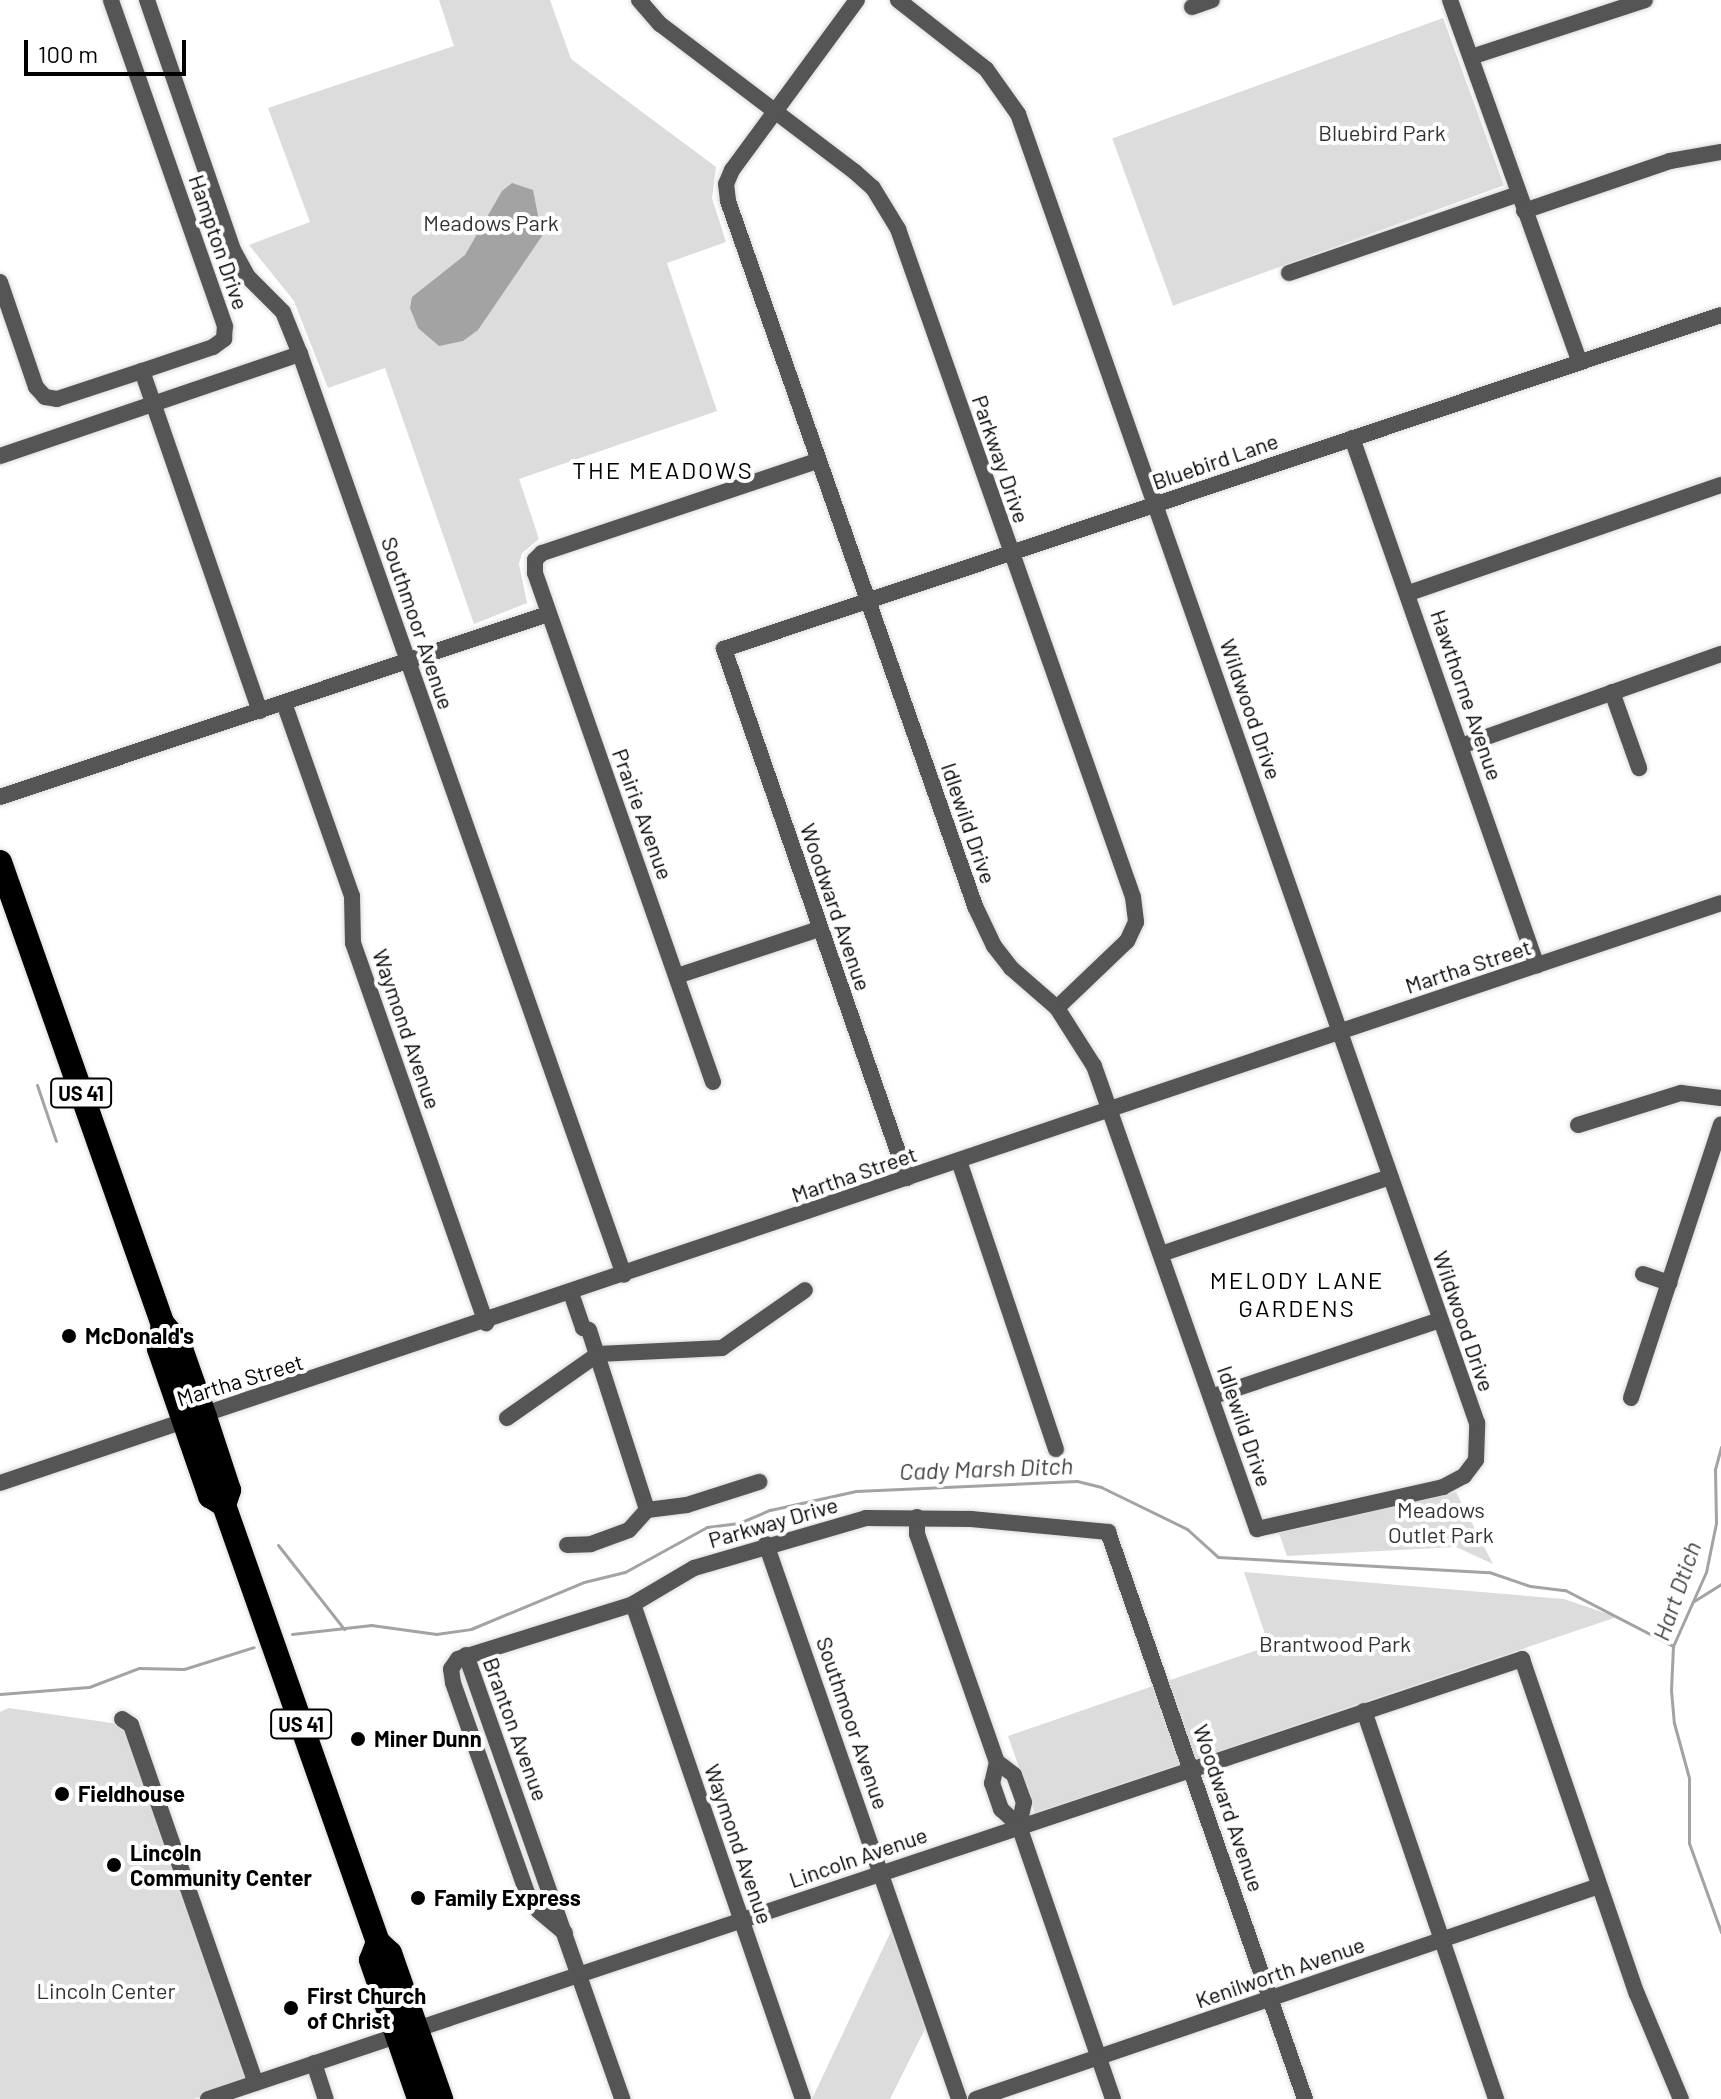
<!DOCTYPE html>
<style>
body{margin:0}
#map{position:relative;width:1721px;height:2099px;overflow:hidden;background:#fff;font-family:Barlow,sans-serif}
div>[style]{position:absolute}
.green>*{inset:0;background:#dcdcdc;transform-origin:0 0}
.water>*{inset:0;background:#a3a3a3}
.stream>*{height:3px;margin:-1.5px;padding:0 1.5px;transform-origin:1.5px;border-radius:1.5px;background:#a3a3a3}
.roads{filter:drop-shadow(0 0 2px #dbdbdb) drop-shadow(0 0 2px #dbdbdb)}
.minor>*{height:16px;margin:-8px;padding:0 8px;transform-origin:8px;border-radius:8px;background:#555}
.highway>*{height:24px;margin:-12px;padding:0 12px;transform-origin:12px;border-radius:12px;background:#000}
.dots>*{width:22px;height:22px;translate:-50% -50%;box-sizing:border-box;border:4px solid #fff;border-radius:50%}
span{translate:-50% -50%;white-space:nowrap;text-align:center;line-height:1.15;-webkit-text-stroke:8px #fff;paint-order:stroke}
.shield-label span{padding:2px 6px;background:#fff;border:2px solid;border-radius:6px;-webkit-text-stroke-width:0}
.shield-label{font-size:20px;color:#000;font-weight:700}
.park-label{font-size:22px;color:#333}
.street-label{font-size:22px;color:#000}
.poi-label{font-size:22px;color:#000;font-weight:700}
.left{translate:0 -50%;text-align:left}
.neighbourhood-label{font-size:24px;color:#000;letter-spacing:2px}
.water-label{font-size:24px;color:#444;font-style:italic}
.scale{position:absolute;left:24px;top:40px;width:162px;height:36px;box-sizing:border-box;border:4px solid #000;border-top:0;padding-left:10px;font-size:24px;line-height:28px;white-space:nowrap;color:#000;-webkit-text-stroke:6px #fff;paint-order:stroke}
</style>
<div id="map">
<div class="green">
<i style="clip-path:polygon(439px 0,550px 0,571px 59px,716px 167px,712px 198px,726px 242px,667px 263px,717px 411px,519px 479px,539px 539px,522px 553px,519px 564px,527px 603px,474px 624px,385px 368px,328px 388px,294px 301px,249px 245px,310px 222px,268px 108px,454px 46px)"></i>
<i style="left:1443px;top:18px;width:178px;height:352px;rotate:70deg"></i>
<i style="clip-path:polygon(1456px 1492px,1493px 1564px,1456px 1547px,1287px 1556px,1279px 1533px)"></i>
<i style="clip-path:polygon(1244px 1572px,1564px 1599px,1617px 1617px,1035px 1813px,1008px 1736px,1269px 1646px)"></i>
<i style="clip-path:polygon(9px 1708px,125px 1725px,251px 2080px,194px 2099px,0 2099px,0 1712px)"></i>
<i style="clip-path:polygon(893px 1927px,927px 2025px,890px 2099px,812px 2099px)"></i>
</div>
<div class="water">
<i style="clip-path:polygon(512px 183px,533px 190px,542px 236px,478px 330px,463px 341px,439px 346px,418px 328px,410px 308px,412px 297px,465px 255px,502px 191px)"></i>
</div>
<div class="stream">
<i style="left:37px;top:1085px;width:59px;rotate:71.3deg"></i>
<i style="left:1721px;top:1447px;width:24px;rotate:105deg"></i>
<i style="left:1715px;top:1470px;width:53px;rotate:88.9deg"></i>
<i style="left:1716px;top:1523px;width:50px;rotate:101.5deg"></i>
<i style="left:1706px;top:1572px;width:81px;rotate:114deg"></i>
<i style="left:1673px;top:1646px;width:44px;rotate:92.6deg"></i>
<i style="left:1671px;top:1690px;width:33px;rotate:85deg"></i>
<i style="left:1674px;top:1723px;width:57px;rotate:74.7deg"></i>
<i style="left:1689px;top:1778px;width:65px;rotate:90deg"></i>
<i style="left:1689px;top:1843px;width:95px;rotate:70.2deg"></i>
<i style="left:278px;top:1545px;width:107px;rotate:51.8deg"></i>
<i style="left:1694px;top:1601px;width:32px;rotate:-32deg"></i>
<i style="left:292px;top:1634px;width:80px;rotate:-6.5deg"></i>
<i style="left:371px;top:1625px;width:66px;rotate:7.9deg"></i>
<i style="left:436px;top:1634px;width:35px;rotate:-8deg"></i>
<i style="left:471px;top:1629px;width:122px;rotate:-22.6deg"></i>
<i style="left:584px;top:1582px;width:42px;rotate:-13.7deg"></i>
<i style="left:625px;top:1572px;width:94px;rotate:-28.8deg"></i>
<i style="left:707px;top:1527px;width:32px;rotate:-7deg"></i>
<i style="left:739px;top:1523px;width:34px;rotate:-23deg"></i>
<i style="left:770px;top:1510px;width:88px;rotate:-12.5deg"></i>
<i style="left:856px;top:1491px;width:221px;rotate:-2.6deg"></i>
<i style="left:1077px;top:1481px;width:25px;rotate:14deg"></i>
<i style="left:1101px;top:1487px;width:96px;rotate:26deg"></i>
<i style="left:1187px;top:1529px;width:42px;rotate:42.1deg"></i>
<i style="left:1218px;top:1557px;width:271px;rotate:3.2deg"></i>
<i style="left:1489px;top:1572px;width:43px;rotate:18.9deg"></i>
<i style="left:1530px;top:1586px;width:35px;rotate:7deg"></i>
<i style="left:1565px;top:1590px;width:122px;rotate:27.4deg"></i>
<i style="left:0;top:1694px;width:89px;rotate:-4.5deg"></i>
<i style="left:89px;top:1687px;width:53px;rotate:-20.8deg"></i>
<i style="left:139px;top:1668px;width:45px;rotate:1.3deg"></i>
<i style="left:184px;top:1669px;width:73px;rotate:-17.4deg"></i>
</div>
<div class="roads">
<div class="minor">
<i style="left:147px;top:0;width:264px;rotate:71deg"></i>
<i style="left:233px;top:250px;width:31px;rotate:61deg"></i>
<i style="left:248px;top:277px;width:49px;rotate:45deg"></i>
<i style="left:283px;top:312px;width:45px;rotate:68deg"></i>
<i style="left:300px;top:354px;width:976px;rotate:70.62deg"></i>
<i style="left:639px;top:0;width:32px;rotate:49deg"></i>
<i style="left:660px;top:24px;width:245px;rotate:37.2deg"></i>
<i style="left:855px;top:172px;width:24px;rotate:42deg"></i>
<i style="left:873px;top:188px;width:48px;rotate:58.6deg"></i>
<i style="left:898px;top:229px;width:708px;rotate:70.62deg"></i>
<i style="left:1133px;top:897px;width:25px;rotate:83deg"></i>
<i style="left:1136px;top:922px;width:21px;rotate:115deg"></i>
<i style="left:1127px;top:941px;width:97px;rotate:136.3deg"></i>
<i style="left:857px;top:0;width:211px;rotate:126.3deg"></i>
<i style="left:732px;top:170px;width:15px;rotate:113deg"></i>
<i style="left:726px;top:184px;width:17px;rotate:83deg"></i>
<i style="left:728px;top:201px;width:747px;rotate:70.69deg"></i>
<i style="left:975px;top:906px;width:44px;rotate:64.6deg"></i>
<i style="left:994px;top:946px;width:28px;rotate:52deg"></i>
<i style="left:1011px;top:968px;width:61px;rotate:41deg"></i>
<i style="left:1057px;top:1008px;width:69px;rotate:57.5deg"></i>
<i style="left:1094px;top:1066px;width:491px;rotate:70.6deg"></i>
<i style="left:1257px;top:1529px;width:191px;rotate:-12.7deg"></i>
<i style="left:1443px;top:1487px;width:24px;rotate:-28deg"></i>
<i style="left:1464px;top:1476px;width:20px;rotate:-53deg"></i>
<i style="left:1476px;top:1460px;width:37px;rotate:-88deg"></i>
<i style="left:1477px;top:1423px;width:1387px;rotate:-109.32deg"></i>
<i style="left:1018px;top:114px;width:55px;rotate:-125.4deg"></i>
<i style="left:986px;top:69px;width:112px;rotate:-141.9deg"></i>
<i style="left:1450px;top:0;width:383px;rotate:70.3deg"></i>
<i style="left:1192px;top:7px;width:21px;rotate:-19deg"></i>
<i style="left:1471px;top:57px;width:183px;rotate:-18.1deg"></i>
<i style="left:1524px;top:211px;width:154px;rotate:-18.9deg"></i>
<i style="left:1670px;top:161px;width:52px;rotate:-10deg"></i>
<i style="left:1289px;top:273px;width:242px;rotate:-19deg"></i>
<i style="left:0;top:282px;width:111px;rotate:71.1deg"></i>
<i style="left:36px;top:387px;width:13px;rotate:48deg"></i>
<i style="left:45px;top:397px;width:12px;rotate:9deg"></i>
<i style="left:57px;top:399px;width:89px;rotate:-18.2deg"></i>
<i style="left:142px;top:371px;width:75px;rotate:-18.7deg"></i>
<i style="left:213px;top:347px;width:14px;rotate:-36deg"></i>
<i style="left:224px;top:339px;width:13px;rotate:-86deg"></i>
<i style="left:225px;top:326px;width:345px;rotate:-109.3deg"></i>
<i style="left:142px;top:371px;width:360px;rotate:70.9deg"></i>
<i style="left:1352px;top:438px;width:559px;rotate:70.69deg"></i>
<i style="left:0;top:456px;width:317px;rotate:-18.8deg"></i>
<i style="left:1409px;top:593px;width:330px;rotate:-19.1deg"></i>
<i style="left:1612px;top:692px;width:81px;rotate:70.4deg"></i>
<i style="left:284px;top:703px;width:205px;rotate:70.6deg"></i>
<i style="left:352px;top:896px;width:47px;rotate:88.8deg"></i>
<i style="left:353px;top:943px;width:403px;rotate:70.7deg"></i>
<i style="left:1461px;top:746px;width:276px;rotate:-19.5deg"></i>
<i style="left:0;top:797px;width:578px;rotate:-18.47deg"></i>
<i style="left:677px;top:976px;width:150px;rotate:-18.3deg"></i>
<i style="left:713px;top:1082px;width:539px;rotate:-109.28deg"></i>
<i style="left:535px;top:573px;width:13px;rotate:-90deg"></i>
<i style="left:535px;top:560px;width:10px;rotate:-45deg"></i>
<i style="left:542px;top:553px;width:290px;rotate:-18.5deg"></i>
<i style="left:1578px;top:1125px;width:108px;rotate:-17.3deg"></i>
<i style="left:1681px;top:1093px;width:40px;rotate:7.1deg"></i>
<i style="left:959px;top:1161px;width:304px;rotate:71.4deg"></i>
<i style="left:907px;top:1178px;width:560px;rotate:-109.08deg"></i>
<i style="left:724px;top:649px;width:1051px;rotate:-18.52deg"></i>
<i style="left:1161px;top:1254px;width:242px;rotate:-18.6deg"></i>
<i style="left:1643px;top:1274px;width:28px;rotate:19deg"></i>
<i style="left:571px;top:1293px;width:37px;rotate:71deg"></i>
<i style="left:583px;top:1328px;width:6px;rotate:18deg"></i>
<i style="left:589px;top:1330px;width:189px;rotate:72.1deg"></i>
<i style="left:1211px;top:1397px;width:242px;rotate:-18.6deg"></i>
<i style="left:1631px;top:1398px;width:288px;rotate:-71.8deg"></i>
<i style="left:507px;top:1418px;width:111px;rotate:-35.1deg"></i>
<i style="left:598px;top:1354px;width:124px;rotate:-2.8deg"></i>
<i style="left:722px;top:1348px;width:101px;rotate:-34.9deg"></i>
<i style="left:0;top:1483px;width:1816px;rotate:-18.62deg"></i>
<i style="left:917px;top:1517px;width:17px;rotate:90deg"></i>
<i style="left:917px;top:1534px;width:242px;rotate:70.7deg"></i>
<i style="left:997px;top:1762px;width:22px;rotate:103deg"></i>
<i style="left:992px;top:1783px;width:28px;rotate:71deg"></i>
<i style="left:1001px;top:1809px;width:25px;rotate:43deg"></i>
<i style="left:1019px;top:1826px;width:289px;rotate:71deg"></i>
<i style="left:766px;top:1544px;width:588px;rotate:70.82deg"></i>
<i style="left:567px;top:1545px;width:24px;rotate:-2deg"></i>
<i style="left:591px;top:1544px;width:40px;rotate:-20.2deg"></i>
<i style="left:629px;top:1530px;width:27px;rotate:-48deg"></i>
<i style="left:647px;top:1510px;width:40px;rotate:-7.1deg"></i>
<i style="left:687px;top:1505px;width:76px;rotate:-17.7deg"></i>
<i style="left:633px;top:1604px;width:523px;rotate:71.05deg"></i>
<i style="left:466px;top:1655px;width:471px;rotate:70.6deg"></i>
<i style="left:1364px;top:1711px;width:410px;rotate:71.2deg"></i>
<i style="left:122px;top:1719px;width:11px;rotate:34deg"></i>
<i style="left:131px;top:1725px;width:379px;rotate:70.8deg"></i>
<i style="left:997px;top:1762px;width:21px;rotate:37deg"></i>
<i style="left:1014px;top:1775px;width:29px;rotate:70deg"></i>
<i style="left:1024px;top:1802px;width:25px;rotate:102deg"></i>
<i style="left:565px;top:1933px;width:35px;rotate:-140deg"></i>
<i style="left:538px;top:1910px;width:20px;rotate:-123deg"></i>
<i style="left:527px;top:1893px;width:223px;rotate:-109.4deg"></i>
<i style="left:453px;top:1683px;width:14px;rotate:-98deg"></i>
<i style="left:451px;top:1669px;width:12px;rotate:-55deg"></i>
<i style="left:458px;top:1659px;width:183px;rotate:-17.4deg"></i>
<i style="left:633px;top:1604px;width:71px;rotate:-30.5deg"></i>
<i style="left:694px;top:1568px;width:179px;rotate:-16.2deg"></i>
<i style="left:866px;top:1518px;width:105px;rotate:0.5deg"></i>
<i style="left:971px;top:1519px;width:138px;rotate:5.4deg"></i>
<i style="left:1108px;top:1532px;width:600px;rotate:70.84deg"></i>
<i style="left:314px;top:2063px;width:38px;rotate:72deg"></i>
<i style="left:208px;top:2099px;width:1386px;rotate:-18.51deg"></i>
<i style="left:1522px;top:1659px;width:354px;rotate:71.1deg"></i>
<i style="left:1637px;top:1994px;width:114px;rotate:67.3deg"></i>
<i style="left:976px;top:2099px;width:658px;rotate:-18.88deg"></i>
</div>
<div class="highway">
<i style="left:0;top:862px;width:490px;rotate:70.6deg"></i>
<i style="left:163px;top:1324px;width:25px;rotate:50deg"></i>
<i style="left:179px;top:1343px;width:78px;rotate:70.6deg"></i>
<i style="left:205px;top:1417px;width:77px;rotate:71.8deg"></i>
<i style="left:229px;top:1490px;width:16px;rotate:108deg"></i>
<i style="left:163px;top:1324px;width:25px;rotate:99deg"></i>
<i style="left:159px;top:1349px;width:156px;rotate:70.9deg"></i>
<i style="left:210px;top:1496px;width:17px;rotate:33deg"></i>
<i style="left:224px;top:1505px;width:463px;rotate:70.6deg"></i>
<i style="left:378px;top:1942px;width:16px;rotate:43deg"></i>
<i style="left:390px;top:1953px;width:155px;rotate:70.7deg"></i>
<i style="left:378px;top:1942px;width:19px;rotate:111deg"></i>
<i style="left:371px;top:1960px;width:147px;rotate:70.9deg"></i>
</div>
</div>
<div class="dots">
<i style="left:69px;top:1336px;background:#000"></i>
<i style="left:358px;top:1739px;background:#000"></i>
<i style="left:62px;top:1794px;background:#000"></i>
<i style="left:114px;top:1865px;background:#000"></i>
<i style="left:418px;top:1898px;background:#000"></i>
<i style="left:291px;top:2008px;background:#000"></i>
</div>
<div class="shield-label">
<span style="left:81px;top:1093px">US 41</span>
<span style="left:301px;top:1724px">US 41</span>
</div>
<div class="park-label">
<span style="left:1382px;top:133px">Bluebird Park</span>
<span style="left:491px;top:223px">Meadows Park</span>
<span style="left:1441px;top:1522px">Meadows<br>Outlet Park</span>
<span style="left:1335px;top:1644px">Brantwood Park</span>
<span style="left:106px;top:1991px">Lincoln Center</span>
</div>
<div class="street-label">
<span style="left:219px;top:242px;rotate:71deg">Hampton Drive</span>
<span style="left:1001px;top:459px;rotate:71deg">Parkway Drive</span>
<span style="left:1215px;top:461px;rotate:-19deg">Bluebird Lane</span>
<span style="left:418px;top:623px;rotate:71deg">Southmoor Avenue</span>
<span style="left:1467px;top:695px;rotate:71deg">Hawthorne Avenue</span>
<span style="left:1251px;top:709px;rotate:71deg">Wildwood Drive</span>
<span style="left:643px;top:814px;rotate:70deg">Prairie Avenue</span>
<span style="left:969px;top:823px;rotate:71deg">Idlewild Drive</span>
<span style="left:836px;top:907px;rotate:71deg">Woodward Avenue</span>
<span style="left:1468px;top:966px;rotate:-18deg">Martha Street</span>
<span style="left:407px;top:1029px;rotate:71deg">Waymond Avenue</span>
<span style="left:854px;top:1174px;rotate:-19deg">Martha Street</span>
<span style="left:1464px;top:1321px;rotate:71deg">Wildwood Drive</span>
<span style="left:240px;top:1380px;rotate:-17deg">Martha Street</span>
<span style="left:1245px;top:1426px;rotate:71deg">Idlewild Drive</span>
<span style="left:773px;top:1522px;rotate:-16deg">Parkway Drive</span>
<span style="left:853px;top:1723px;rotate:71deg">Southmoor Avenue</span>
<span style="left:516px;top:1729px;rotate:70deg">Branton Avenue</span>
<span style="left:1229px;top:1808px;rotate:71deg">Woodward Avenue</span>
<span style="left:739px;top:1844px;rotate:71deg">Waymond Avenue</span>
<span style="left:858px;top:1857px;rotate:-19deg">Lincoln Avenue</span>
<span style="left:1280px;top:1972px;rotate:-19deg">Kenilworth Avenue</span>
</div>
<div class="poi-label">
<span class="left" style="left:85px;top:1336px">McDonald's</span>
<span class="left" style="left:374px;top:1739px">Miner Dunn</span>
<span class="left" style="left:78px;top:1794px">Fieldhouse</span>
<span class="left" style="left:130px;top:1865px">Lincoln<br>Community Center</span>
<span class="left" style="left:434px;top:1898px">Family Express</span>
<span class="left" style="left:307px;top:2008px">First Church<br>of Christ</span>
</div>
<div class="neighbourhood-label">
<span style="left:663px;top:470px">THE MEADOWS</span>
<span style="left:1297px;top:1294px">MELODY LANE<br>GARDENS</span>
</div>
<div class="water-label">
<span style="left:986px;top:1468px;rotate:-2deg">Cady Marsh Ditch</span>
<span style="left:1676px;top:1591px;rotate:-71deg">Hart Dtich</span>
</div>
<div class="scale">100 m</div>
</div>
